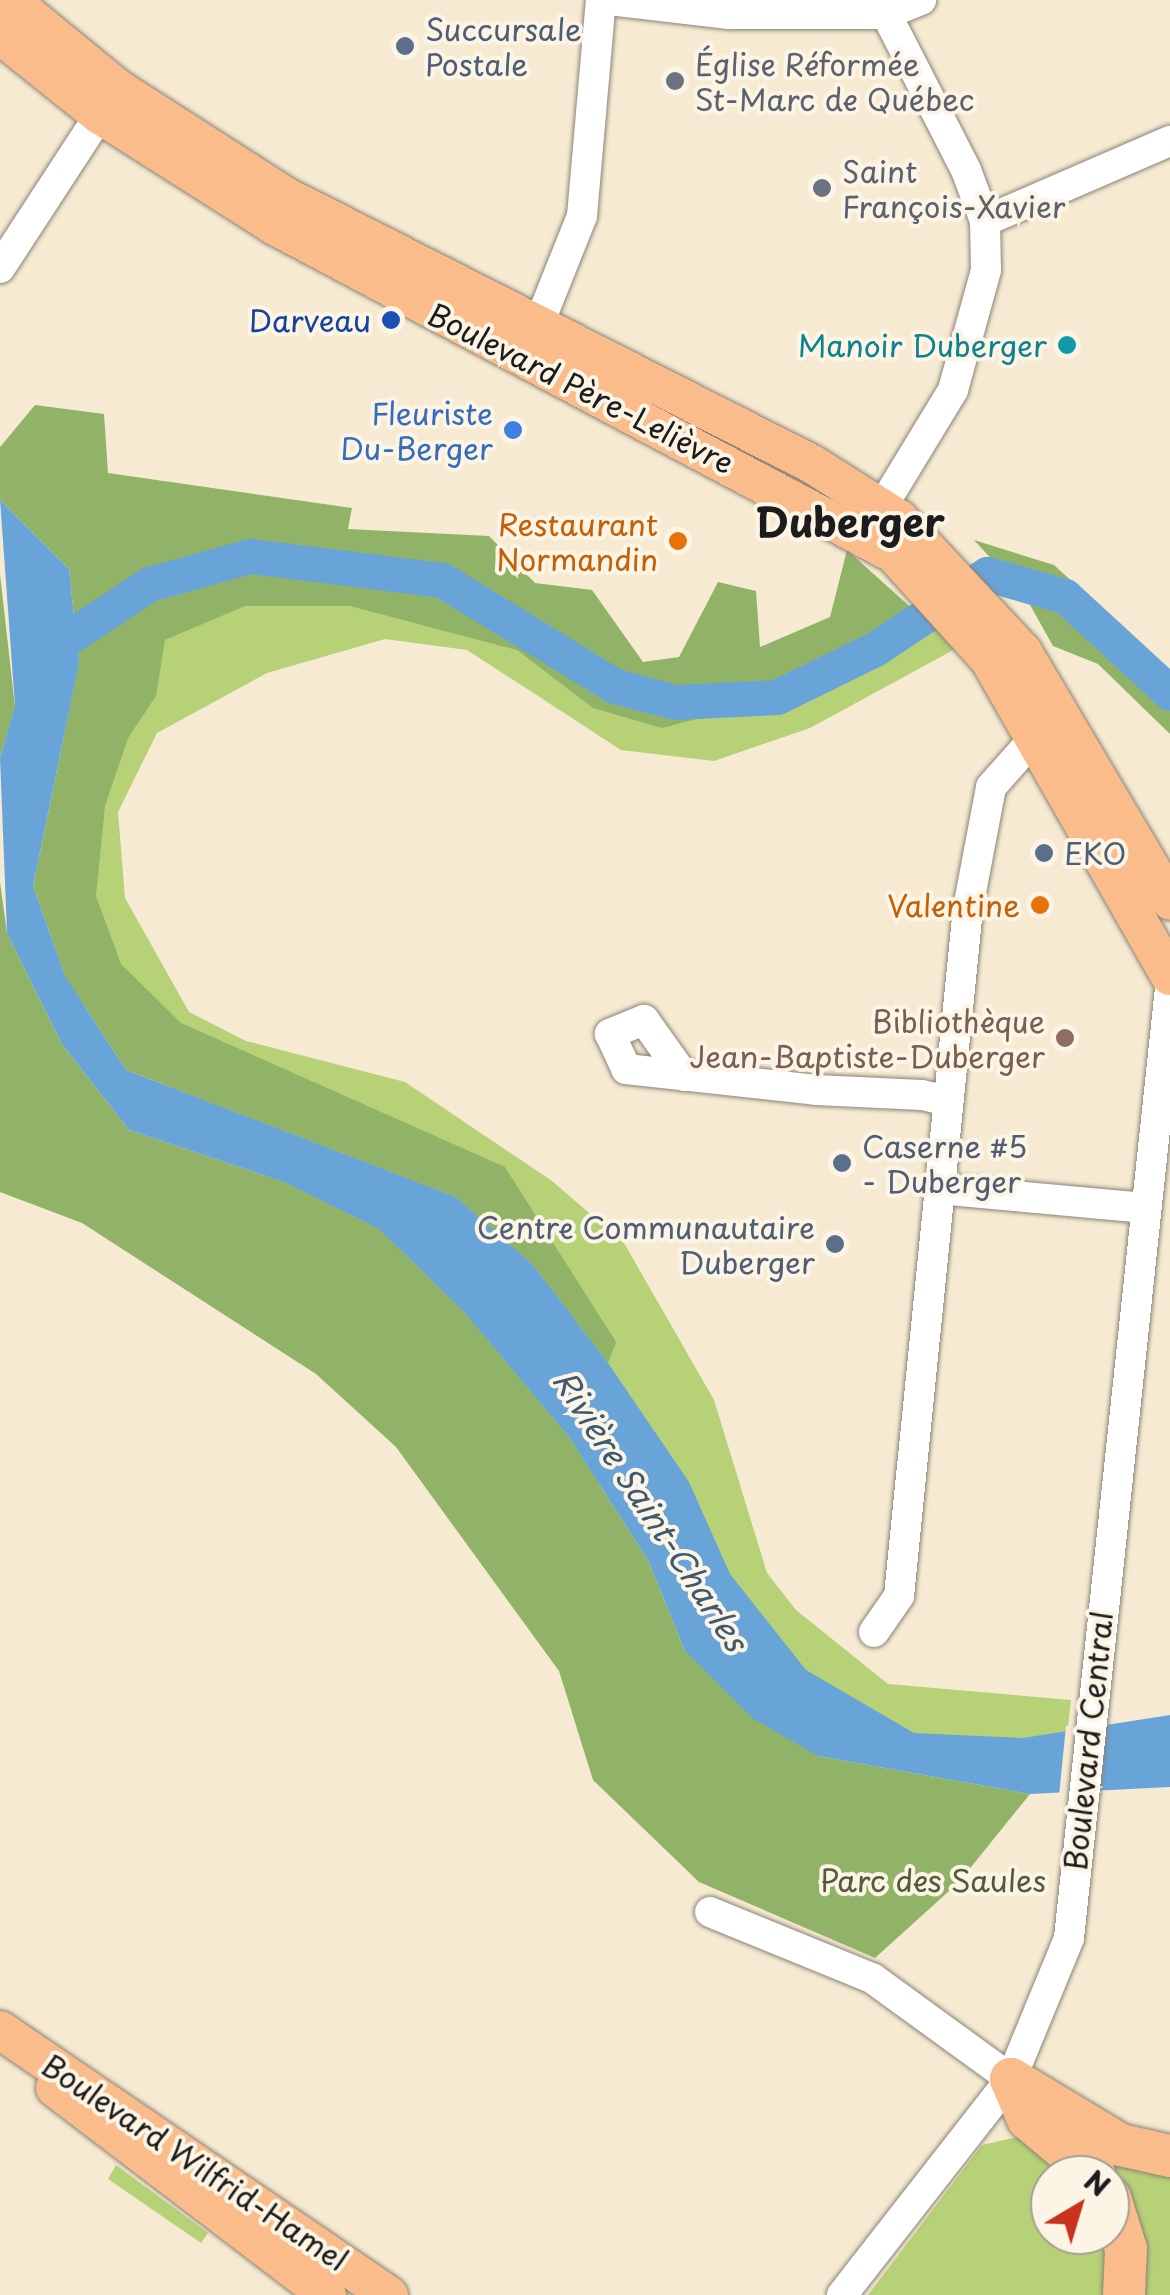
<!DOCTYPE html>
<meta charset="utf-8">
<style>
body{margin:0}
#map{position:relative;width:1170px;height:2295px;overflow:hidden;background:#f6ead2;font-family:"Playpen Sans",sans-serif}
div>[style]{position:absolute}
.green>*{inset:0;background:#b7d177}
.forest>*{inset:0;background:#91b368}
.water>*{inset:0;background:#69a4d9}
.pier>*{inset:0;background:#f6ead2}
.river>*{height:35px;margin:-17.5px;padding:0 17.5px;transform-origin:17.5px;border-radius:17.5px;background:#69a4d9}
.roads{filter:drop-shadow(0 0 2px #898377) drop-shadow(0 0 2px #898377)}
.minor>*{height:30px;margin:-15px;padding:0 15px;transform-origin:15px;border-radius:15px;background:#fff}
.major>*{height:38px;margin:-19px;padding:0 19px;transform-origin:19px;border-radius:19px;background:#f9bc8a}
.highway>*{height:42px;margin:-21px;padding:0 21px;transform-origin:21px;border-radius:21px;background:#f9bc8a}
.dots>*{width:28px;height:28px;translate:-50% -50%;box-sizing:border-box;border:5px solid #fcf5e5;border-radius:50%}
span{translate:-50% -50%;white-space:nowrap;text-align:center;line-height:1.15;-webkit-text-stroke:8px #fcf5e5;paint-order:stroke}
.service-label{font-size:30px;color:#4e5e75}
.left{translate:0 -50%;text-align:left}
.right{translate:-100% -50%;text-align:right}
.worship-label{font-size:30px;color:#5b616d}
.transit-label{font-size:30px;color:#164399}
.culture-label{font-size:30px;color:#0d838f}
.street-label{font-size:30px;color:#1c1c1c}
.shop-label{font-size:30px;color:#366cbe}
.food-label{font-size:30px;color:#c56008}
.education-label{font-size:30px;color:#785e54}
.park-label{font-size:30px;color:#525b3c}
.water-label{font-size:32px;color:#3f5971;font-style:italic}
.district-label{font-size:40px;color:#1c1c1c;font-weight:700}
.north{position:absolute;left:1030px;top:2155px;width:100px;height:100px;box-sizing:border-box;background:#fcf5e5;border:2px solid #a29e95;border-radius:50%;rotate:38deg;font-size:28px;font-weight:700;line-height:40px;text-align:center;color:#1c1c1c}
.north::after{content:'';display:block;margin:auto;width:35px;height:45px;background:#c8321e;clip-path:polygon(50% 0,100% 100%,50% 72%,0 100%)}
</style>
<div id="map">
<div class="green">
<i style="clip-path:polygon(249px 551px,617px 676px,867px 637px,913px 604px,957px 648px,810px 728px,714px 761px,621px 750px,467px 650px,385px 639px,267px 673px,157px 733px,118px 812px,125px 898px,189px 1012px,246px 1041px,405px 1082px,552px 1181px,624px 1243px,714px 1400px,767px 1573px,796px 1610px,888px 1684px,1071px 1700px,1067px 1736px,1023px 1743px,913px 1737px,803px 1673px,56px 981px,67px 632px)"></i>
<i style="clip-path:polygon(1026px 2135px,1079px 2175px,1050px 2175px,1050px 2235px,1110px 2235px,1113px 2295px,868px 2295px,982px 2145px)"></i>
<i style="clip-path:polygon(1092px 2144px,1170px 2168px,1170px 2295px,1134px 2295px)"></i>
<i style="clip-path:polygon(116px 2165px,208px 2233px,201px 2243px,108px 2179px)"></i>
</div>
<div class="forest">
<i style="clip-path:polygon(35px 405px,104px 414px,108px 473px,352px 508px,348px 529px,489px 536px,535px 583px,592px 590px,643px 662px,679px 657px,718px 582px,756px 591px,760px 647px,830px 617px,847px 550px,936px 630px,824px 686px,662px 728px,593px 708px,517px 650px,350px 606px,245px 606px,165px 640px,156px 696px,128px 738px,105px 806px,96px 896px,121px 964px,181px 1023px,505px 1167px,616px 1342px,608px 1363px,533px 1265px,456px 1197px,126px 1070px,65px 976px,33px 886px,79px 663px,69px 569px,0 500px,0 447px)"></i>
<i style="clip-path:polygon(974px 540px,1054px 565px,1170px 671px,1170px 734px,1098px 664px,1053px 646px,1025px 596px)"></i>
<i style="clip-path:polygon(0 574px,15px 707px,0 758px)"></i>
<i style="clip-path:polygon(0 882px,7px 933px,62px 1044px,129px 1130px,284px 1182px,379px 1229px,464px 1312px,569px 1437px,648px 1560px,685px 1651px,818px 1756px,1030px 1794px,959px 1882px,875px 1958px,699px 1882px,593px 1780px,559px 1671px,396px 1447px,316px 1374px,82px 1223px,0 1192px)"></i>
</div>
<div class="water">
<i style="clip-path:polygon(0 500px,69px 569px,79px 663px,33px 886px,65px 976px,126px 1070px,456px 1197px,533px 1265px,608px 1363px,689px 1482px,730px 1574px,806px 1670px,914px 1733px,1023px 1738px,1170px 1715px,1170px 1787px,1030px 1794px,818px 1756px,752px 1718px,685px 1651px,648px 1560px,569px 1437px,464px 1312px,379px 1229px,284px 1182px,129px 1130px,62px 1044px,7px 933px,0 758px,15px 706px)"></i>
</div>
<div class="pier">
<i style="clip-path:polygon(1107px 1720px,1099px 1793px,1059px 1796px,1066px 1726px)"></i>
</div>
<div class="river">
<i style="left:36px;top:659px;width:136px;rotate:-33.6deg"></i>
<i style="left:149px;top:584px;width:105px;rotate:-15.5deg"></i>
<i style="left:250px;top:556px;width:193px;rotate:7.1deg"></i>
<i style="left:442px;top:580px;width:203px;rotate:31.5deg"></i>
<i style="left:615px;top:686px;width:62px;rotate:14.9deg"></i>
<i style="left:675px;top:702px;width:102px;rotate:-2.8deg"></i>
<i style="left:777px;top:697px;width:109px;rotate:-26.1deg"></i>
<i style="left:875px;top:649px;width:135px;rotate:-33.8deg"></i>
<i style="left:987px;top:574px;width:81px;rotate:15.8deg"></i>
<i style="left:1065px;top:596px;width:143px;rotate:42.7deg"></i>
</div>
<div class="roads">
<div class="minor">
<i style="left:609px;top:0;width:121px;rotate:6.7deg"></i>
<i style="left:729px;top:14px;width:157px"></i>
<i style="left:886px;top:14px;width:38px;rotate:-22deg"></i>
<i style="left:985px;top:221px;width:202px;rotate:-23.4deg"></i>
<i style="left:0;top:268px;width:202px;rotate:-56.9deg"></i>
<i style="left:530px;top:346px;width:140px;rotate:-68.2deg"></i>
<i style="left:582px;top:216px;width:217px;rotate:-85deg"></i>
<i style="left:871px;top:525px;width:158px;rotate:-58.7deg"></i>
<i style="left:953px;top:390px;width:124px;rotate:-74.6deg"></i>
<i style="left:986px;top:270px;width:49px;rotate:-91.2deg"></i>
<i style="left:985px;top:221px;width:54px;rotate:-110.4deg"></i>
<i style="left:966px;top:170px;width:175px;rotate:-117.1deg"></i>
<i style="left:684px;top:1076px;width:69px;rotate:-125.5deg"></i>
<i style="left:644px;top:1020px;width:37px;rotate:158deg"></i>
<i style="left:610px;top:1034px;width:38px;rotate:65deg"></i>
<i style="left:626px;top:1069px;width:191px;rotate:6.3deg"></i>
<i style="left:816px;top:1090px;width:106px;rotate:2.7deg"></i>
<i style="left:922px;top:1095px;width:26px;rotate:13deg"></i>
<i style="left:937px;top:1189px;width:208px;rotate:5.2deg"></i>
<i style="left:874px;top:1632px;width:44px;rotate:-55.2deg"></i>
<i style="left:899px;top:1596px;width:691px;rotate:-84.27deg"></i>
<i style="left:968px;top:908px;width:123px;rotate:-79.2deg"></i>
<i style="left:991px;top:787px;width:69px;rotate:-48.5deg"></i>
<i style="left:710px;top:1912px;width:175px;rotate:22.2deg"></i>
<i style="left:872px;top:1978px;width:172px;rotate:36deg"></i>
<i style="left:842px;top:2295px;width:274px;rotate:-52deg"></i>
<i style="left:1011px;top:2079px;width:152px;rotate:-67.6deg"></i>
<i style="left:1069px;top:1938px;width:955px;rotate:-83.93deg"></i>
</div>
<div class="major">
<i style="left:10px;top:0;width:139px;rotate:39.4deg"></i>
<i style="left:117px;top:88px;width:202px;rotate:32.7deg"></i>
<i style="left:287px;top:197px;width:589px;rotate:26.96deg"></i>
<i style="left:812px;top:464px;width:103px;rotate:32.3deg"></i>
<i style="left:899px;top:519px;width:182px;rotate:47deg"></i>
<i style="left:1023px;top:652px;width:289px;rotate:59.4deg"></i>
<i style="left:0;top:35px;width:128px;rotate:38.7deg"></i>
<i style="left:100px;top:115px;width:205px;rotate:32.4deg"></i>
<i style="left:273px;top:225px;width:703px;rotate:27.91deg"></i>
<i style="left:894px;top:554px;width:142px;rotate:47.9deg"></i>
<i style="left:989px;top:659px;width:365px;rotate:60.3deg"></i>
<i style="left:0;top:2030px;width:471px;rotate:34.3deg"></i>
<i style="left:55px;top:2088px;width:342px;rotate:37.3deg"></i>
</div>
<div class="highway">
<i style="left:1011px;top:2079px;width:128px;rotate:31deg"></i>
<i style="left:1121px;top:2145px;width:50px;rotate:12.7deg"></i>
<i style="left:1011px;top:2079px;width:43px;rotate:67deg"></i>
<i style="left:1028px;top:2119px;width:87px;rotate:39.9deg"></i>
<i style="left:1110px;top:2198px;width:53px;rotate:72.6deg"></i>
<i style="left:1126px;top:2249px;width:46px;rotate:92.5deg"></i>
</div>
</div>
<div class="dots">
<i style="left:405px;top:46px;background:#5c6f8a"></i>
<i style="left:675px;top:81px;background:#6b7280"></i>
<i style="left:822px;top:188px;background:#6b7280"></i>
<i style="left:391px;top:320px;background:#1a4fb4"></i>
<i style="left:1067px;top:345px;background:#0f9aa8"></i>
<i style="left:513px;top:430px;background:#3f7fe0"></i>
<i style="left:678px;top:541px;background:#e8710a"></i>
<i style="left:1044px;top:853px;background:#5c6f8a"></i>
<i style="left:1040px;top:905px;background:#e8710a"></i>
<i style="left:1065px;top:1038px;background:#8d6e63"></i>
<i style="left:842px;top:1163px;background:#5c6f8a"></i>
<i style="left:835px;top:1244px;background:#5c6f8a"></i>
</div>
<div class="service-label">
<span class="left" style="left:425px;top:46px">Succursale<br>Postale</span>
<span class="left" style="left:1064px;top:853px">EKO</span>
<span class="left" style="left:862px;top:1163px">Caserne #5<br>- Duberger</span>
<span class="right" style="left:815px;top:1244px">Centre Communautaire<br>Duberger</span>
</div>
<div class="worship-label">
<span class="left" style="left:695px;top:81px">Église Réformée<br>St-Marc de Québec</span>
<span class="left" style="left:842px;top:188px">Saint<br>François-Xavier</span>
</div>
<div class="transit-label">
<span class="right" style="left:371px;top:320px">Darveau</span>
</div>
<div class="culture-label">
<span class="right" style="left:1047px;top:345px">Manoir Duberger</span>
</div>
<div class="street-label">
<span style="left:581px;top:388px;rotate:27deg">Boulevard Père-Lelièvre</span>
<span style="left:1088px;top:1741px;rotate:-84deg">Boulevard Central</span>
<span style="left:195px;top:2162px;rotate:34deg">Boulevard Wilfrid-Hamel</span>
</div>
<div class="shop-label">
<span class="right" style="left:493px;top:430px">Fleuriste<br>Du-Berger</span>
</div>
<div class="food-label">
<span class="right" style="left:658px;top:541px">Restaurant<br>Normandin</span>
<span class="right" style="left:1020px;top:905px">Valentine</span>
</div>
<div class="education-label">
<span class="right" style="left:1045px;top:1038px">Bibliothèque<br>Jean-Baptiste-Duberger</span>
</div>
<div class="park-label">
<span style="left:933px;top:1880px">Parc des Saules</span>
</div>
<div class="water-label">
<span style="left:651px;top:1510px;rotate:57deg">Rivière Saint-Charles</span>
</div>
<div class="district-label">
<span style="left:850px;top:521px">Duberger</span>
</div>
<div class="north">N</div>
</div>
